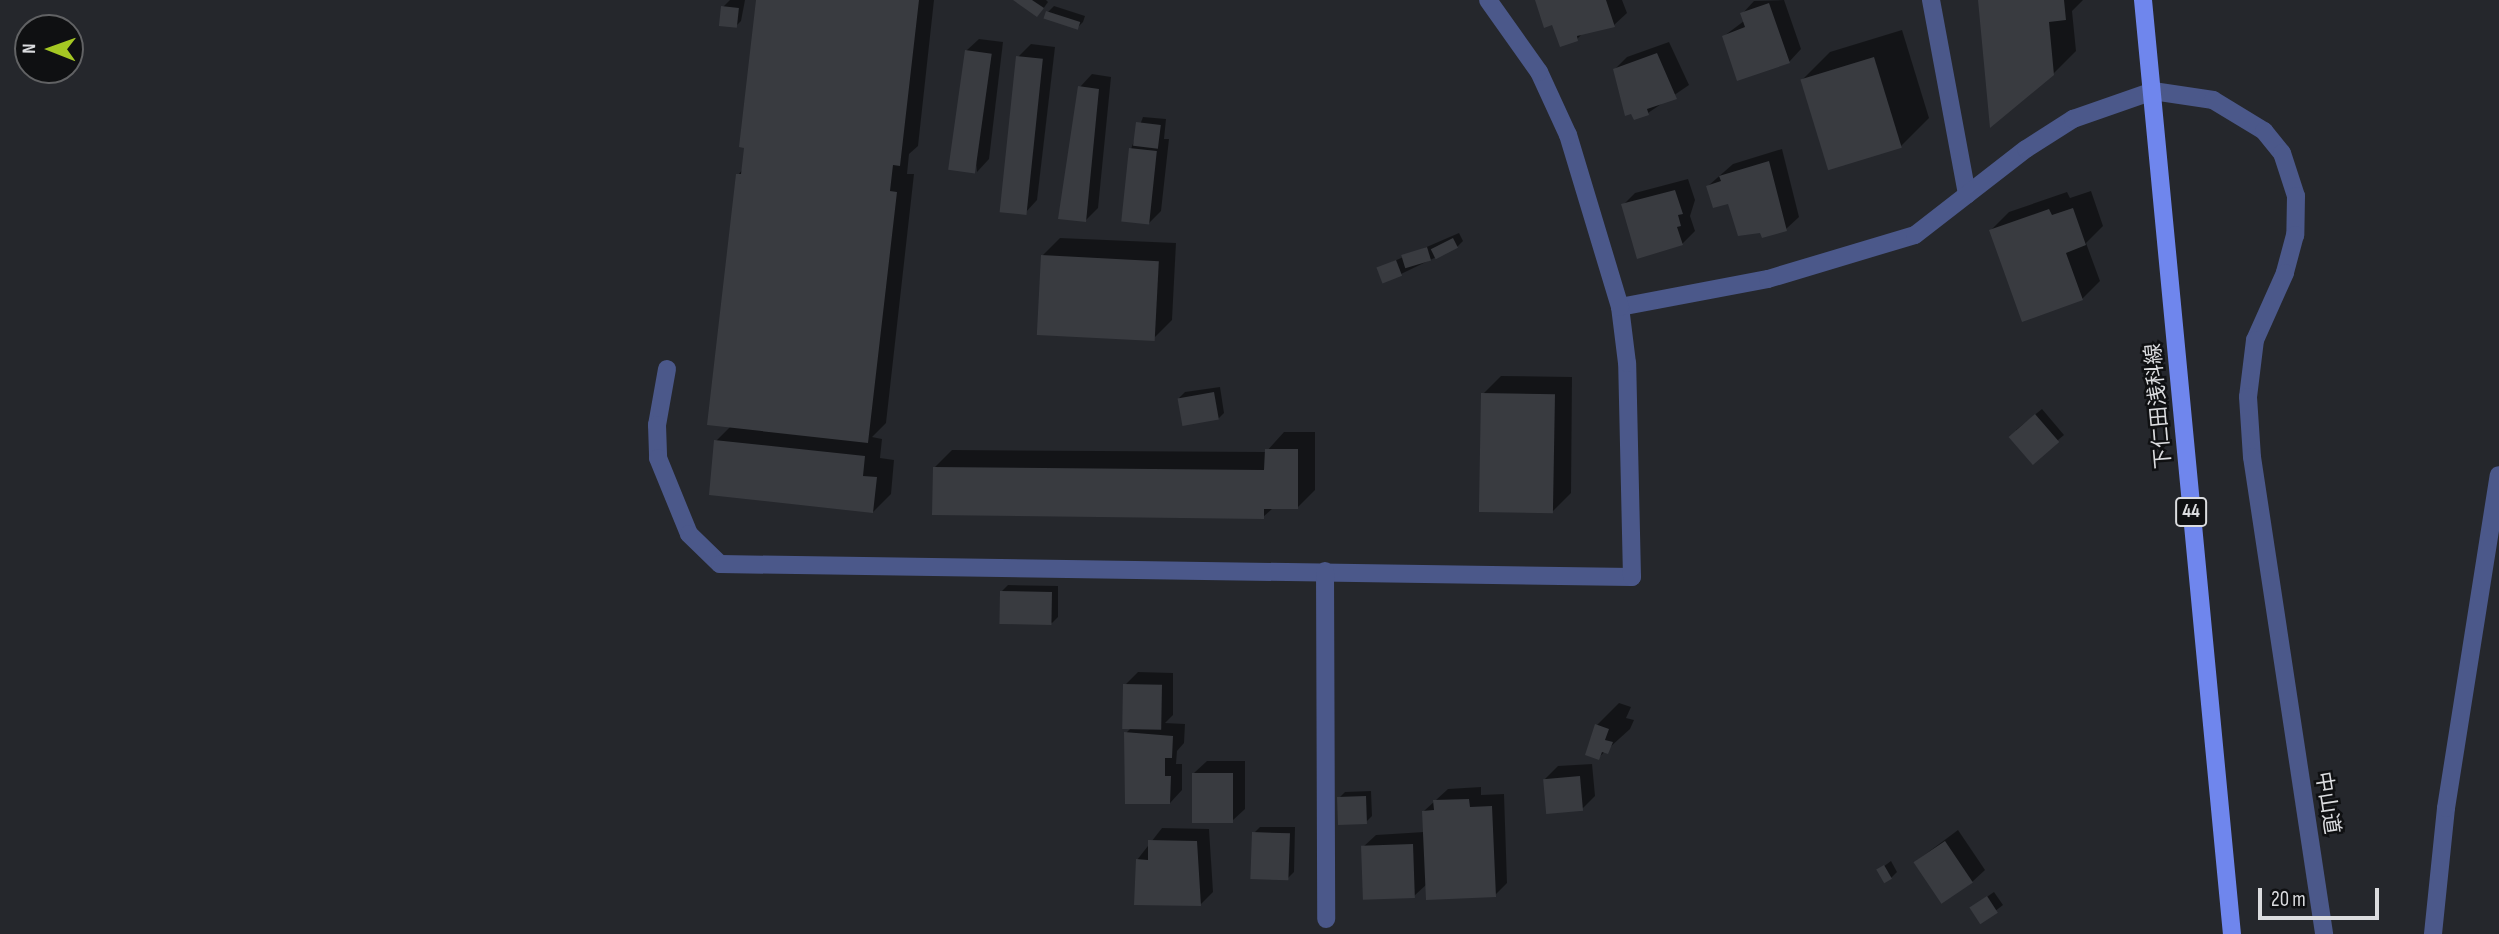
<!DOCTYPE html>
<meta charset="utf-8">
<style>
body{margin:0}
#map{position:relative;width:2499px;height:934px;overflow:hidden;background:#25272c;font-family:"Sofia Sans Condensed","Noto Sans JP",sans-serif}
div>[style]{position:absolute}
.shadow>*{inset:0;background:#0007}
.building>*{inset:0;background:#393b40;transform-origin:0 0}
.minor>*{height:18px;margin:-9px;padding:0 9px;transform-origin:9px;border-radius:9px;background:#4b588a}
.major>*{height:18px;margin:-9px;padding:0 9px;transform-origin:9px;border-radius:9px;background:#6f86ed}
span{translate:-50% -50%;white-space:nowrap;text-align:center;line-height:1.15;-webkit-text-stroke:5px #0f1012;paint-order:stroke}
.shield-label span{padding:2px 5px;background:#0f1012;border:2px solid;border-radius:5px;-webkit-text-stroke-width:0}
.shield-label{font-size:19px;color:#dbdcdf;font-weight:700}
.street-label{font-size:21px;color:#dbdcdf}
.north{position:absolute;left:14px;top:14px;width:70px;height:70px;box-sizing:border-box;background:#0f1012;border:2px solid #616264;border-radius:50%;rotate:271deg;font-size:19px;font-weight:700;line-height:28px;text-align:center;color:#dbdcdf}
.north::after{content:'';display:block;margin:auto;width:24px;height:32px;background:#a5c823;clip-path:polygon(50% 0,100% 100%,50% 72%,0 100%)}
.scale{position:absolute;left:2258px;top:888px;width:121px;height:32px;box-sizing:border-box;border:4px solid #dbdcdf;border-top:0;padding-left:9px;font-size:21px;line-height:24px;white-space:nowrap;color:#dbdcdf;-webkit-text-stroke:5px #0f1012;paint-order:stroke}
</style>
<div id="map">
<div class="shadow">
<i style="clip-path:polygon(730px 0,745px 0,741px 21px,735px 27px,723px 7px)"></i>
<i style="clip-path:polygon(758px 0,934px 0,918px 146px,909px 154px,907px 174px,914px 174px,886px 423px,872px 437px,882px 439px,880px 458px,894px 460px,891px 494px,873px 512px,716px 441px,731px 426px,738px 175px,743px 169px)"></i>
<i style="clip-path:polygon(1017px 0,1046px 0,1048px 2px,1043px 9px)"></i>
<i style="clip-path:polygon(1537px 0,1622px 0,1627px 13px,1614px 25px,1583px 33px,1577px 39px,1554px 23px)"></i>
<i style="clip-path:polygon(1784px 0,1801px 49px,1789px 62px,1724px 36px,1744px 21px,1742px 14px,1754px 1px)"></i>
<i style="clip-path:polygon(1980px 0,2083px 0,2072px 11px,2076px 51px,2053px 74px)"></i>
<i style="clip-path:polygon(1054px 6px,1085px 16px,1083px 22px,1077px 28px,1048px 12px)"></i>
<i style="clip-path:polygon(1902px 30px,1929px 118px,1901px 146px,1802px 80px,1830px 52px)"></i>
<i style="clip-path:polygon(979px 39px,1003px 42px,989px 159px,977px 172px,966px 51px)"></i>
<i style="clip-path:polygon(1669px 42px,1689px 85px,1648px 113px,1615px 69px,1627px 57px)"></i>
<i style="clip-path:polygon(1031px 44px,1055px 47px,1037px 200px,1025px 213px,1018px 57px)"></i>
<i style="clip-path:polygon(1092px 74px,1111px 77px,1098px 208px,1086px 220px,1080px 87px)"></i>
<i style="clip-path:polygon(1143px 117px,1166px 119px,1164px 139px,1169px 139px,1161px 211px,1149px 223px,1131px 149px)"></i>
<i style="clip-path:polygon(1782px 149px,1799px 217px,1786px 229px,1761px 231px,1708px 186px,1733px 164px)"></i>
<i style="clip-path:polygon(1688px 179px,1695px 200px,1690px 216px,1695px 231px,1682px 244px,1623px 205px,1635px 193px)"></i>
<i style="clip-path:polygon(2091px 191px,2103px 226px,2086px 243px,2100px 281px,2082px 299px,1991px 230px,2009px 212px,2067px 192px,2070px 198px)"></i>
<i style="clip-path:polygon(1459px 233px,1463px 241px,1457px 247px,1401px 274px,1378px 268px)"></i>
<i style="clip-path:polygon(1060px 238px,1176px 243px,1172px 320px,1154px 338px,1042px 256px)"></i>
<i style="clip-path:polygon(1501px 376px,1572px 377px,1571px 493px,1553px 511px,1483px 394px)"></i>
<i style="clip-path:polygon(1220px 387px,1224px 413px,1218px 419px,1179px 398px,1185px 392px)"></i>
<i style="clip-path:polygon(2042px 409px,2064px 435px,2032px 462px,2016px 430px)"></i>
<i style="clip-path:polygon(1284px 432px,1315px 432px,1315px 490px,1297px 508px,1273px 508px,1263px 517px,934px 468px,952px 450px,1266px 452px)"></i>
<i style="clip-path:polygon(1008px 585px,1058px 586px,1058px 617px,1052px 623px,1002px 591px)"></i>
<i style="clip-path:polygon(1138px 672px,1173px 673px,1173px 715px,1165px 723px,1185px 724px,1184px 743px,1177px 751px,1176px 764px,1182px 764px,1182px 790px,1170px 803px,1126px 733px,1132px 727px,1125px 685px)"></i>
<i style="clip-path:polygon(1619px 703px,1631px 707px,1626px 718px,1634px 720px,1630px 729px,1598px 758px,1597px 725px)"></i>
<i style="clip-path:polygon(1207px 761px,1245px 761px,1245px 809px,1232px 821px,1194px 773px)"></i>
<i style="clip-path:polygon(1592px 764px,1595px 796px,1582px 809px,1545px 779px,1558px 766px)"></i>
<i style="clip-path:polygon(1481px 787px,1481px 795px,1504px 794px,1507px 883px,1495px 895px,1427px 884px,1414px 896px,1363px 847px,1376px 835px,1424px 832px,1424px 811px,1448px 789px)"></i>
<i style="clip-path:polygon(1371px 791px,1372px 816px,1366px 822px,1339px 798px,1345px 792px)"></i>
<i style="clip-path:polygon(1260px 827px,1295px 827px,1294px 872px,1288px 878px,1254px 833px)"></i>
<i style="clip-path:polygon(1162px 828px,1209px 829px,1213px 892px,1201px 904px,1137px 860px)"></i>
<i style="clip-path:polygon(1958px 830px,1985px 870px,1972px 882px,1915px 862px)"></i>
<i style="clip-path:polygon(1891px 861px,1897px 872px,1891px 878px,1879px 870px)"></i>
<i style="clip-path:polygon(1994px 892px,2003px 905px,1981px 922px,1978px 903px)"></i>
</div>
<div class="building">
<i style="clip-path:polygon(756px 0,919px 0,900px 166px,893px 165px,890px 191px,897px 192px,868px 443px,707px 425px,736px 174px,741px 174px,744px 148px,739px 147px)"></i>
<i style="clip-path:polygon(1013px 0,1032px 0,1044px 8px,1037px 17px)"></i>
<i style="clip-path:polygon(1535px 0,1606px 0,1615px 27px,1577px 36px,1578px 41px,1560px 47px,1552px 25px,1544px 28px)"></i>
<i style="clip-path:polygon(1978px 0,2064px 0,2066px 20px,2049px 22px,2054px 75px,1990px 128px)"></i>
<i style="clip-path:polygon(1769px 3px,1790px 63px,1737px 81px,1722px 36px,1745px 27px,1740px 13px)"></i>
<i style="left:721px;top:6px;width:18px;height:20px;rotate:6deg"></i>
<i style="left:1046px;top:11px;width:36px;height:8px;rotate:18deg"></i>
<i style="left:965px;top:50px;width:27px;height:121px;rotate:8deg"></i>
<i style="clip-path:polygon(1657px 53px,1677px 99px,1647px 109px,1649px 115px,1634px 120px,1631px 114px,1625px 116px,1613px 69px)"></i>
<i style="left:1016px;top:56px;width:27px;height:157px;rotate:6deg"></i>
<i style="left:1874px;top:57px;width:95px;height:77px;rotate:73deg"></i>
<i style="clip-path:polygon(1078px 86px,1099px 89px,1086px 222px,1058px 219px)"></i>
<i style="left:1136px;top:122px;width:25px;height:24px;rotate:7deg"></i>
<i style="left:1129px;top:148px;width:28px;height:74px;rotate:6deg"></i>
<i style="clip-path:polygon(1769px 161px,1787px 231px,1762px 238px,1760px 233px,1738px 236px,1728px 204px,1713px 208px,1706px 186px,1721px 181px,1719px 176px)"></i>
<i style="clip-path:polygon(1675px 190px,1683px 214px,1678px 215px,1681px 226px,1677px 227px,1683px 245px,1637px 259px,1621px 204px)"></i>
<i style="clip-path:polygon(2073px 208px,2086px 245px,2066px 253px,2083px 300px,2022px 322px,1989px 230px,2049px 209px,2052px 215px)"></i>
<i style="left:1453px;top:238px;width:11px;height:25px;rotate:63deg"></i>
<i style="left:1427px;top:247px;width:14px;height:27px;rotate:73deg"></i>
<i style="left:1041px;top:255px;width:118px;height:80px;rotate:3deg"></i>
<i style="left:1396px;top:260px;width:17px;height:21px;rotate:69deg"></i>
<i style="left:1214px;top:392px;width:28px;height:37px;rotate:80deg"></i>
<i style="left:1481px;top:393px;width:74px;height:119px;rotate:1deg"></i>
<i style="left:2035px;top:414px;width:37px;height:35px;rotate:49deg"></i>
<i style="clip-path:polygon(714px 440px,865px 456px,863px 476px,877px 477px,873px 513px,709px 495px)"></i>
<i style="clip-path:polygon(1265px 449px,1298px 449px,1298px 509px,1264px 509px,1264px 519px,932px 515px,933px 467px,1264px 470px)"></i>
<i style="left:1000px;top:591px;width:52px;height:33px;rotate:1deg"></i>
<i style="left:1123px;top:684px;width:39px;height:45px;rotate:1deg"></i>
<i style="clip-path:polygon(1595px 724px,1609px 729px,1605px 740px,1613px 742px,1608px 754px,1602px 752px,1599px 760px,1585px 755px)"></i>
<i style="clip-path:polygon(1124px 732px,1173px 736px,1172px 758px,1165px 758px,1165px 776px,1171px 776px,1170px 804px,1125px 804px)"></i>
<i style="left:1192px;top:773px;width:41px;height:50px"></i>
<i style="left:1580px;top:776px;width:35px;height:37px;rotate:85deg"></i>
<i style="left:1366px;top:796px;width:28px;height:29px;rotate:88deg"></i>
<i style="clip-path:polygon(1469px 799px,1470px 807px,1492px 806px,1496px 897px,1426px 900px,1422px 811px,1434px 810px,1433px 800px)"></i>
<i style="left:1252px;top:832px;width:38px;height:47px;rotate:2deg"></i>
<i style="clip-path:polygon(1148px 840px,1197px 841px,1201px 906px,1134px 905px,1136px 859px,1148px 860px)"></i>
<i style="left:1945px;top:841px;width:50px;height:38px;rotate:56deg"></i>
<i style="left:1413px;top:844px;width:54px;height:52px;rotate:88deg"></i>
<i style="left:1884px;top:865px;width:16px;height:9px;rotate:60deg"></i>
<i style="left:1987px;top:896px;width:20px;height:21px;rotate:57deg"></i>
</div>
<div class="minor">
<i style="left:1931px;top:0;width:198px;rotate:79.5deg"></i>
<i style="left:1620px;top:307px;width:151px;rotate:-10.7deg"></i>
<i style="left:1768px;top:279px;width:153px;rotate:-16.7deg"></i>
<i style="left:1915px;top:235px;width:140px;rotate:-37.8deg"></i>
<i style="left:2026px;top:149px;width:56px;rotate:-32.6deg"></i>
<i style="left:2073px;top:119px;width:85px;rotate:-19.3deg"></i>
<i style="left:2153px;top:91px;width:61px;rotate:8.5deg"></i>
<i style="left:2213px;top:100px;width:60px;rotate:31.3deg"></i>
<i style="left:2264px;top:131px;width:28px;rotate:51deg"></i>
<i style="left:2282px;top:153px;width:45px;rotate:72deg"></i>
<i style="left:2296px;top:196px;width:39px;rotate:91deg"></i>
<i style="left:2295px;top:235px;width:39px;rotate:105deg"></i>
<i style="left:2285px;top:273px;width:73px;rotate:114.1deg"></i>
<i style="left:2255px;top:340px;width:57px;rotate:97deg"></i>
<i style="left:2248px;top:397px;width:60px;rotate:86.2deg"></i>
<i style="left:2252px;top:457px;width:482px;rotate:81.4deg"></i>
<i style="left:667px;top:369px;width:57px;rotate:100.1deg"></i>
<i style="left:657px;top:425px;width:33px;rotate:88deg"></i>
<i style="left:658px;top:458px;width:82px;rotate:67.8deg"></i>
<i style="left:689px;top:534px;width:43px;rotate:44.1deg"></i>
<i style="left:720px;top:564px;width:912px;rotate:0.82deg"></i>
<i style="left:1632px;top:577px;width:214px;rotate:-91.3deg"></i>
<i style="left:1627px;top:363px;width:56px;rotate:-97.1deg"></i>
<i style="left:1620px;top:307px;width:180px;rotate:-106.8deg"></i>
<i style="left:1568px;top:135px;width:69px;rotate:-114.7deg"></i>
<i style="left:1539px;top:72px;width:88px;rotate:-125.3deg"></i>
<i style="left:1325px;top:571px;width:348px;rotate:89.8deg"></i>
<i style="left:2433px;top:934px;width:127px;rotate:-84.1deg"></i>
<i style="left:2446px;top:808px;width:337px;rotate:-81deg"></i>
</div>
<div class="major">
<i style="left:2143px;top:0;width:938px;rotate:84.56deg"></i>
</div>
<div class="shield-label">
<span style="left:2191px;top:512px">44</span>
</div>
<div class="street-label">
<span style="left:2159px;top:406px;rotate:-95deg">下仁田浅科線</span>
<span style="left:2327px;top:803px;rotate:81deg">中山道</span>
</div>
<div class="north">N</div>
<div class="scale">20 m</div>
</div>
